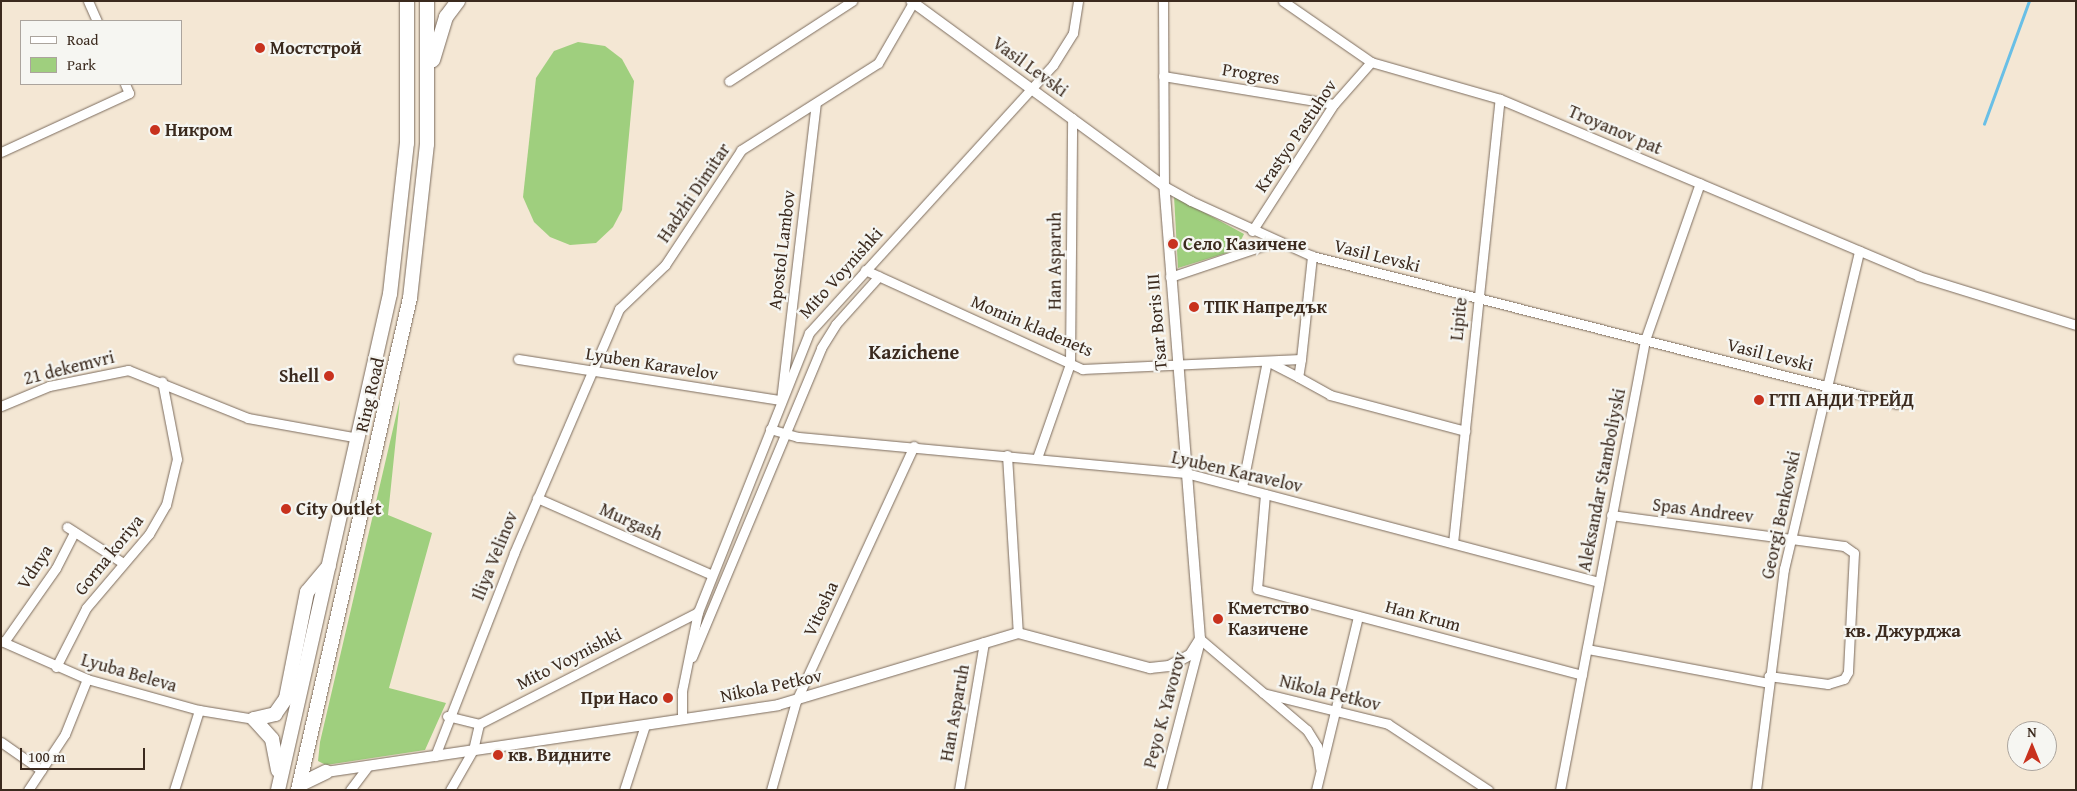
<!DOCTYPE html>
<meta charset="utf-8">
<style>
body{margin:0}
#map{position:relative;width:2077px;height:791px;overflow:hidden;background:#f4e7d4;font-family:"Gentium Book Plus",serif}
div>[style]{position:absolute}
.green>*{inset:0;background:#9fcf7e}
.stream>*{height:2.5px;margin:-1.25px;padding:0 1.25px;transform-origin:1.25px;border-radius:1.25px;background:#69bfe6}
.roads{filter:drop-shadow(0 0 1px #7c6c5e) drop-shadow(0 0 1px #7c6c5e)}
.minor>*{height:9px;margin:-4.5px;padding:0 4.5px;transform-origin:4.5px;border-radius:4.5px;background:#fff}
.tertiary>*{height:10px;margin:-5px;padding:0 5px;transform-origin:5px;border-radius:5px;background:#fff}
.trunk>*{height:14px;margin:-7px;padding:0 7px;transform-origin:7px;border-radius:7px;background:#fff}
.dots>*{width:14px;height:14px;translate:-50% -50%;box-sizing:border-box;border:2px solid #f6f6f2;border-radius:50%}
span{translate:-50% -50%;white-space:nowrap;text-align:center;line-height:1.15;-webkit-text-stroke:4.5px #f6f6f2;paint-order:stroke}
.poi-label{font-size:18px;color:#3b2a1e;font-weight:700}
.left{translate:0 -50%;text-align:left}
.right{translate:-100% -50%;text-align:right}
.street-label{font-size:18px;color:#3b2a1e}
.neighbourhood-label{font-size:19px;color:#3b2a1e;font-weight:700}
.quarter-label{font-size:20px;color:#3b2a1e;font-weight:700}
.frame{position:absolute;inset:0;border:2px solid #3b2a1e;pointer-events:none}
.legend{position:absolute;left:20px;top:20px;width:162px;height:65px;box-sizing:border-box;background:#f6f6f2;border:1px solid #aba49d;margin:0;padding:6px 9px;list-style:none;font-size:15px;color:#3b2a1e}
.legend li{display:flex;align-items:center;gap:10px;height:25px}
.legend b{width:25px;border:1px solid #aba49d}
.north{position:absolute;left:2007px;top:721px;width:50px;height:50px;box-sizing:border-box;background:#f6f6f2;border:1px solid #aba49d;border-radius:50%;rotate:0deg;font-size:14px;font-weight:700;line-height:20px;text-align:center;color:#3b2a1e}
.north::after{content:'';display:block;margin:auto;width:18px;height:22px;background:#c8321e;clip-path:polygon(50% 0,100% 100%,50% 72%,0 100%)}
.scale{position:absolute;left:20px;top:748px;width:125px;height:22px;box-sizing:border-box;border:2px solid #3b2a1e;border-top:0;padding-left:6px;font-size:15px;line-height:18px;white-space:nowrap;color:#3b2a1e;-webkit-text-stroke:4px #f6f6f2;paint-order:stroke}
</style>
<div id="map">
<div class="green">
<i style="clip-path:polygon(578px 42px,605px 46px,622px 59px,634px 81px,622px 210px,613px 227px,596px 243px,570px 245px,550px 237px,534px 222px,523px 197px,536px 78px,554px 51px)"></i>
<i style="clip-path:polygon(1174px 196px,1244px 234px,1236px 250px,1178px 268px)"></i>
<i style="clip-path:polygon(400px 399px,388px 515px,432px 533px,389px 688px,446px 703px,425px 750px,326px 765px,318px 761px,320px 742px)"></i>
</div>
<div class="stream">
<i style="left:1984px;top:124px;width:131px;rotate:-69.9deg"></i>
</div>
<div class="roads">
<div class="minor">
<i style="left:88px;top:1px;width:22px;rotate:66deg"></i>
<i style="left:1163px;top:1px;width:185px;rotate:89.7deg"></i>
<i style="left:1164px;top:186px;width:31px;rotate:29deg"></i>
<i style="left:1191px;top:201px;width:133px;rotate:24.4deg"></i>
<i style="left:1312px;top:256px;width:603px;rotate:14.2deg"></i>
<i style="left:1283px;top:1px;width:107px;rotate:34.7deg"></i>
<i style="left:1371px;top:62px;width:134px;rotate:16deg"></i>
<i style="left:1500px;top:99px;width:454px;rotate:22.9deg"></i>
<i style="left:1918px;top:276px;width:165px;rotate:17.2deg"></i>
<i style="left:1163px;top:76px;width:173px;rotate:9.3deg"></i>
<i style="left:729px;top:81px;width:147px;rotate:-33deg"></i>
<i style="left:1px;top:152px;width:141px;rotate:-24.7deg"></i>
<i style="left:129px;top:93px;width:10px;rotate:-114deg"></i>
<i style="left:1252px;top:231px;width:151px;rotate:-57.2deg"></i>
<i style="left:1334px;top:104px;width:56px;rotate:-48.6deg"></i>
<i style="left:865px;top:270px;width:239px;rotate:24.5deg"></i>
<i style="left:1082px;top:369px;width:219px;rotate:-2.6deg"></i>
<i style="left:1301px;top:359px;width:18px;rotate:99deg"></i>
<i style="left:1298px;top:377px;width:37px;rotate:29deg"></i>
<i style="left:1330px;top:395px;width:140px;rotate:14.9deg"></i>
<i style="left:1170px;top:277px;width:110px;rotate:-18.6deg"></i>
<i style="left:518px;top:359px;width:266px;rotate:8.9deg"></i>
<i style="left:781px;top:400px;width:299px;rotate:-83.3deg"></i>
<i style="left:1301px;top:359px;width:104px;rotate:-83.9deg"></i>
<i style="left:1px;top:406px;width:52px;rotate:-22.6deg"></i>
<i style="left:49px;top:386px;width:81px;rotate:-11.4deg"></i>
<i style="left:128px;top:370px;width:129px;rotate:21.8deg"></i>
<i style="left:248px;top:418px;width:113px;rotate:10.2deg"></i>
<i style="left:770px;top:429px;width:29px;rotate:16deg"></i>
<i style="left:798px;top:437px;width:390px;rotate:5.3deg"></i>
<i style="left:1186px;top:473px;width:427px;rotate:14.8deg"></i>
<i style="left:1007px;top:455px;width:178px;rotate:86.5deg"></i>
<i style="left:1037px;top:458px;width:100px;rotate:-70.7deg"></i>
<i style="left:1070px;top:364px;width:246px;rotate:-89.5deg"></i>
<i style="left:1242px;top:487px;width:128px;rotate:-78.8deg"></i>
<i style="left:1267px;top:361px;width:35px;rotate:27deg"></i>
<i style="left:1265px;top:494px;width:95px;rotate:94.8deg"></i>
<i style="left:1257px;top:589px;width:336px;rotate:14.8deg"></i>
<i style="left:537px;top:498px;width:191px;rotate:23.7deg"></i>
<i style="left:1611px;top:515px;width:235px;rotate:7.6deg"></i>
<i style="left:1844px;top:546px;width:12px;rotate:35deg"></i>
<i style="left:1854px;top:553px;width:119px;rotate:92.9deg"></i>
<i style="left:1848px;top:672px;width:8px;rotate:120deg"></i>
<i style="left:1844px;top:679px;width:17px;rotate:163deg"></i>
<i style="left:1828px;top:684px;width:60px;rotate:-172.3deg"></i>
<i style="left:67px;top:527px;width:67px;rotate:32.7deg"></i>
<i style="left:1453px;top:543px;width:446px;rotate:-84deg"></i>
<i style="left:1200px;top:639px;width:140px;rotate:40.4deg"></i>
<i style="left:1307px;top:730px;width:19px;rotate:58deg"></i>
<i style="left:1317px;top:746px;width:22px;rotate:82deg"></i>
<i style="left:1px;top:641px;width:94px;rotate:23.8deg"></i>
<i style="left:87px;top:679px;width:116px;rotate:15.5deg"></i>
<i style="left:199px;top:710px;width:56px;rotate:9.3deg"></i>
<i style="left:4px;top:642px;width:90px;rotate:-54.9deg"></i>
<i style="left:56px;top:568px;width:39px;rotate:-63deg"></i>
<i style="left:1587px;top:649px;width:184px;rotate:10.6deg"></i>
<i style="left:692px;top:657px;width:335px;rotate:-67.3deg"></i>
<i style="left:821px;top:348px;width:28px;rotate:-58deg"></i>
<i style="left:836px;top:324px;width:64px;rotate:-48.1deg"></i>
<i style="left:56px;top:667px;width:66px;rotate:-63deg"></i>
<i style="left:86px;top:608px;width:97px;rotate:-49.6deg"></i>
<i style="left:149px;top:534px;width:34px;rotate:-60deg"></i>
<i style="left:166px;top:505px;width:47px;rotate:-76.6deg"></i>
<i style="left:177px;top:459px;width:79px;rotate:-100.9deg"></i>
<i style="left:1263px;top:693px;width:129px;rotate:13.9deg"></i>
<i style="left:1388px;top:724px;width:120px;rotate:33.4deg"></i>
<i style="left:447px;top:716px;width:33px;rotate:14deg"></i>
<i style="left:682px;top:719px;width:28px;rotate:-90deg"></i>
<i style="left:682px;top:691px;width:81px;rotate:-78.6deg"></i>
<i style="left:698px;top:612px;width:300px;rotate:-68.3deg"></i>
<i style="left:809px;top:333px;width:362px;rotate:-47.7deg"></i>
<i style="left:1053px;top:65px;width:38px;rotate:-58deg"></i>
<i style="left:1073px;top:33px;width:32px;rotate:-81deg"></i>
<i style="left:1px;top:742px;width:49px;rotate:35deg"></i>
<i style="left:435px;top:756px;width:218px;rotate:-68.7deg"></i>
<i style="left:514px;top:553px;width:266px;rotate:-66.7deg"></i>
<i style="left:619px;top:309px;width:64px;rotate:-43.7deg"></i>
<i style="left:665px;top:265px;width:138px;rotate:-56.5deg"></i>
<i style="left:741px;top:150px;width:162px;rotate:-32.4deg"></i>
<i style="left:878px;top:63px;width:72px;rotate:-59.9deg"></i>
<i style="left:28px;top:790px;width:67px;rotate:-56.5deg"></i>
<i style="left:65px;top:734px;width:59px;rotate:-68.2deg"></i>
<i style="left:174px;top:790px;width:84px;rotate:-72.6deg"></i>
<i style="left:350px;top:790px;width:30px;rotate:-53deg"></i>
<i style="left:450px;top:790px;width:46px;rotate:-60.1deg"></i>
<i style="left:473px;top:750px;width:27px;rotate:-77deg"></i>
<i style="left:479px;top:724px;width:246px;rotate:-27.1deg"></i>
<i style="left:624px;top:790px;width:68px;rotate:-72.1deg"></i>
<i style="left:771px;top:790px;width:92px;rotate:-74.3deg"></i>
<i style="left:796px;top:701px;width:281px;rotate:-65.2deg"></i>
<i style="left:959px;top:790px;width:150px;rotate:-80.4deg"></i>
<i style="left:1161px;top:790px;width:155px;rotate:-75.4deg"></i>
<i style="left:1316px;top:790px;width:179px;rotate:-76.4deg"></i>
<i style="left:1560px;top:790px;width:458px;rotate:-79.3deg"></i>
<i style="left:1645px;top:340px;width:166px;rotate:-70.7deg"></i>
<i style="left:1756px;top:790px;width:223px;rotate:-82.8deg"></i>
<i style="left:1784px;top:569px;width:327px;rotate:-76.7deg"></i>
</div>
<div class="tertiary">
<i style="left:326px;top:772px;width:457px;rotate:-8.4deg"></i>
<i style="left:778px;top:705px;width:251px;rotate:-16.7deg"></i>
<i style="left:1018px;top:633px;width:137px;rotate:14.9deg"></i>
<i style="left:1150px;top:668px;width:19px;rotate:-6deg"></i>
<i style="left:1169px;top:666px;width:24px;rotate:-28deg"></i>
<i style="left:1190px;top:655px;width:19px;rotate:-58deg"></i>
<i style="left:1200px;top:639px;width:454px;rotate:-94.5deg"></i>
<i style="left:1164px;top:186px;width:313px;rotate:-143.8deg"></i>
</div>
<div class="trunk">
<i style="left:433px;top:60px;width:45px;rotate:-73.2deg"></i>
<i style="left:446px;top:17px;width:20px;rotate:-53deg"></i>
<i style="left:254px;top:719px;width:22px;rotate:-13deg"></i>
<i style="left:275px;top:714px;width:19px;rotate:-55deg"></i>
<i style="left:286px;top:698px;width:108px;rotate:-78.8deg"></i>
<i style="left:307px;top:592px;width:34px;rotate:-50deg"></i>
<i style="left:254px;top:719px;width:27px;rotate:48deg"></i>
<i style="left:272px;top:739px;width:32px;rotate:79deg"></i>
<i style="left:299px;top:785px;width:30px;rotate:-26deg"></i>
<i style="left:278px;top:790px;width:508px;rotate:-77.28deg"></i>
<i style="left:390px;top:294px;width:152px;rotate:-83.6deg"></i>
<i style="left:407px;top:143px;width:142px;rotate:-90deg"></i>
<i style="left:298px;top:790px;width:505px;rotate:-77.18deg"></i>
<i style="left:410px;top:298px;width:155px;rotate:-83.7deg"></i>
<i style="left:427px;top:144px;width:143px;rotate:-90deg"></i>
</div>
</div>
<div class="dots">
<i style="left:260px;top:48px;background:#c8321e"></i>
<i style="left:155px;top:130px;background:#c8321e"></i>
<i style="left:1173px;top:244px;background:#c8321e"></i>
<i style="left:1194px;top:307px;background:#c8321e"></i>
<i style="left:329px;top:376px;background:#c8321e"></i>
<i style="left:1759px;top:400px;background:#c8321e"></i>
<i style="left:286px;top:509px;background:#c8321e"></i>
<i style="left:1218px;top:619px;background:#c8321e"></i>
<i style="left:668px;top:698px;background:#c8321e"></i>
<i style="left:498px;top:755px;background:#c8321e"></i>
</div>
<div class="poi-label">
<span class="left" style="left:270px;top:48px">Мостстрой</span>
<span class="left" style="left:165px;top:130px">Никром</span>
<span class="left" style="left:1183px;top:244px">Село Казичене</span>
<span class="left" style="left:1204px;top:307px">ТПК Напредък</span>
<span class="right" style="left:319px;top:376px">Shell</span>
<span class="left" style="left:1769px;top:400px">ГТП АНДИ ТРЕЙД</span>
<span class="left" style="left:296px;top:509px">City Outlet</span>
<span class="left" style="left:1228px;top:619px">Кметство<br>Казичене</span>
<span class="right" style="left:658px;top:698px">При Насо</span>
<span class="left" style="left:508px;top:755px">кв. Видните</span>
</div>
<div class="street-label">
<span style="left:1030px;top:67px;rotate:36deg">Vasil Levski</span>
<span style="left:1251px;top:74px;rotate:9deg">Progres</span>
<span style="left:1615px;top:130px;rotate:23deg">Troyanov pat</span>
<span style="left:1296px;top:136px;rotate:-56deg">Krastyo Pastuhov</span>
<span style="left:694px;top:193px;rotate:-56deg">Hadzhi Dimitar</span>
<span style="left:782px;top:250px;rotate:-83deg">Apostol Lambov</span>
<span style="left:1377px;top:256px;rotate:14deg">Vasil Levski</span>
<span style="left:1055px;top:261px;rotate:-90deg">Han Asparuh</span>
<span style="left:841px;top:273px;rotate:-48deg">Mito Voynishki</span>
<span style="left:1459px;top:319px;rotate:-84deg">Lipite</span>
<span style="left:1157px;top:322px;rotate:-95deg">Tsar Boris III</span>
<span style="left:1032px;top:326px;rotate:23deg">Momin kladenets</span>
<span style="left:1770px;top:355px;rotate:14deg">Vasil Levski</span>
<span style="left:652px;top:364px;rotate:9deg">Lyuben Karavelov</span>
<span style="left:69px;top:368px;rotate:-14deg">21 dekemvri</span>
<span style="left:370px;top:395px;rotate:-77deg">Ring Road</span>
<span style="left:1237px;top:472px;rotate:13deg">Lyuben Karavelov</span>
<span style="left:1602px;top:480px;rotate:-79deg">Aleksandar Stamboliyski</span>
<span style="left:1703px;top:511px;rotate:7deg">Spas Andreev</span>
<span style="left:1781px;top:515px;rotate:-78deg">Georgi Benkovski</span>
<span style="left:631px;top:522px;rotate:24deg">Murgash</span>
<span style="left:109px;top:555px;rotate:-51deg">Gorna koriya</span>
<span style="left:495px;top:556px;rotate:-68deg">Iliya Velinov</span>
<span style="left:35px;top:567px;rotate:-57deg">Vdnya</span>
<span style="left:821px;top:609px;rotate:-65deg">Vitosha</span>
<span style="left:1423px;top:616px;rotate:15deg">Han Krum</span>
<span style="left:569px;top:659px;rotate:-27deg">Mito Voynishki</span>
<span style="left:129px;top:673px;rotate:16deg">Lyuba Beleva</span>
<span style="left:771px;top:686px;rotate:-12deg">Nikola Petkov</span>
<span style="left:1330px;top:693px;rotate:14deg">Nikola Petkov</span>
<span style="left:1165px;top:710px;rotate:-75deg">Peyo K. Yavorov</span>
<span style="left:955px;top:713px;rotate:-80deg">Han Asparuh</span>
</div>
<div class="neighbourhood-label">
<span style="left:1903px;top:631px">кв. Джурджа</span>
</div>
<div class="quarter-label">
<span style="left:914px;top:351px">Kazichene</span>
</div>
<div class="frame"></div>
<ul class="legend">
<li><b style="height:6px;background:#fff"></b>Road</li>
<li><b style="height:14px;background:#9fcf7e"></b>Park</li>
</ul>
<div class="north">N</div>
<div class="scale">100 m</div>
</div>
